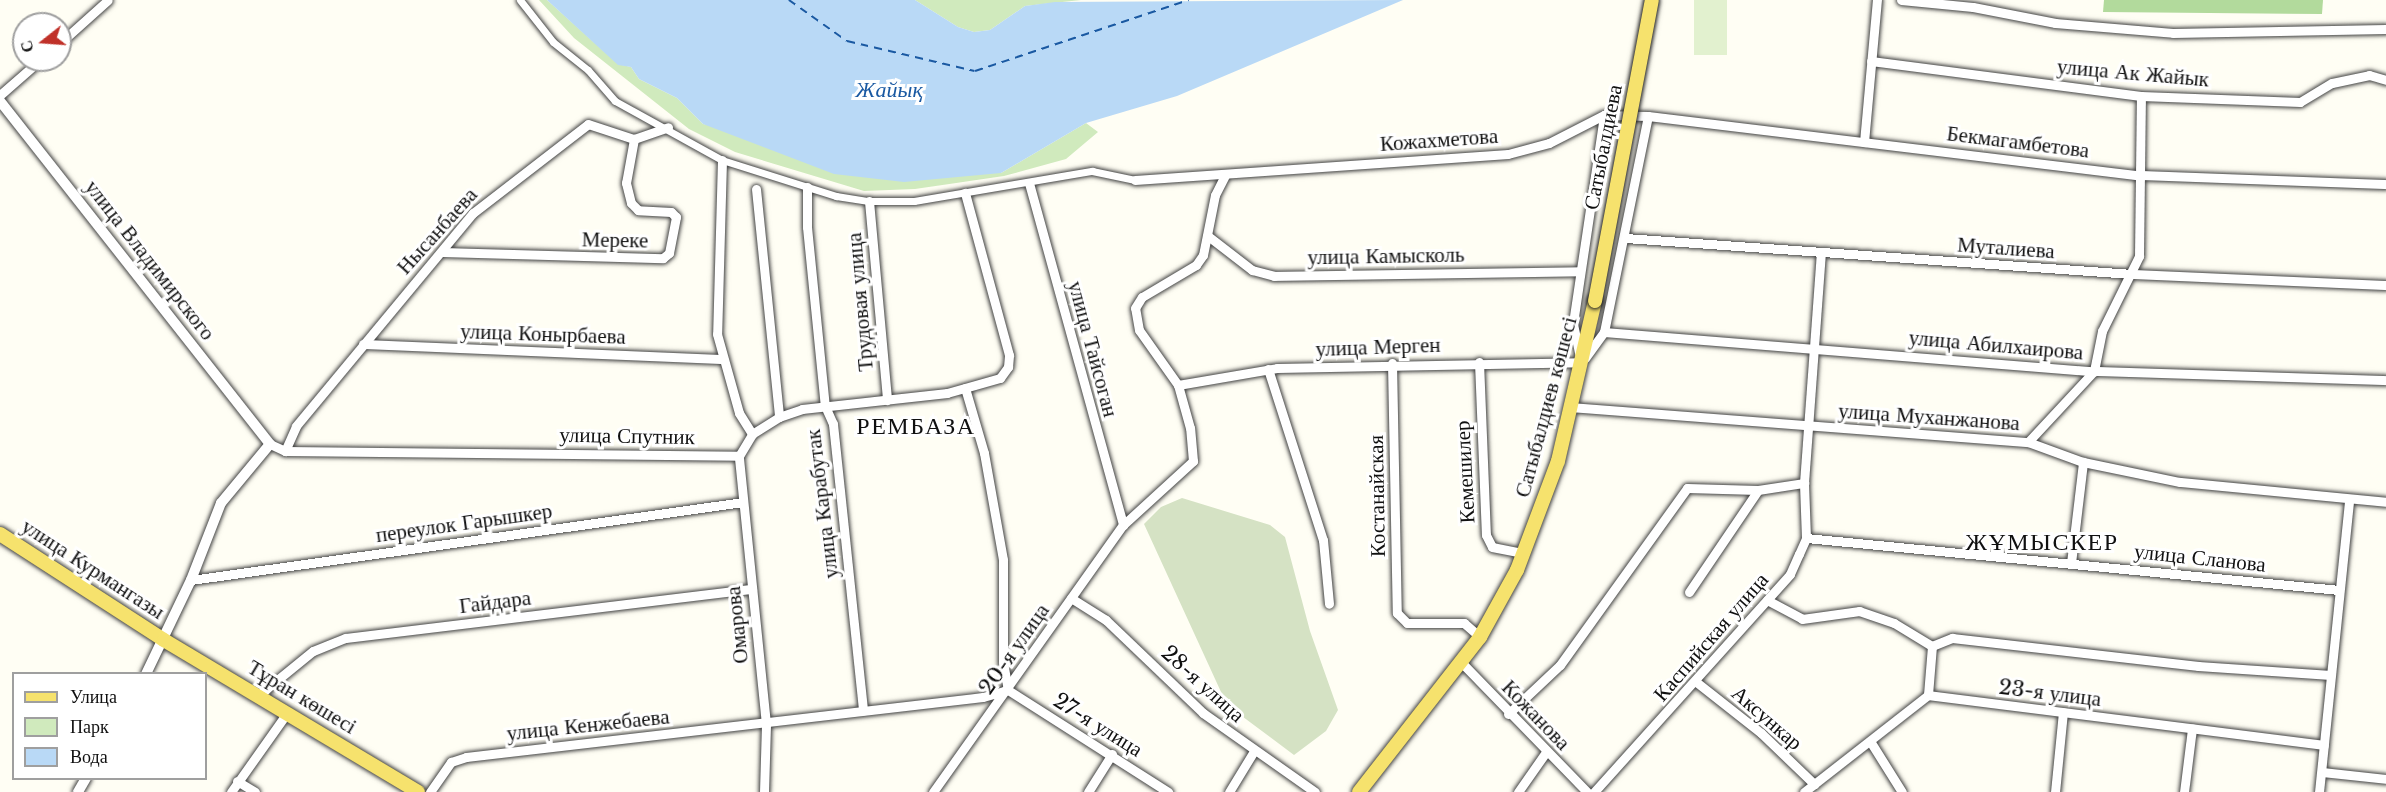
<!DOCTYPE html>
<meta charset="utf-8">
<style>
body{margin:0}
#map{position:relative;width:2386px;height:792px;overflow:hidden;background:#fffef4;font-family:"Libre Baskerville",serif}
div>[style]{position:absolute}
.green>*{inset:0;background:#d0eabd}
.forest>*{inset:0;background:#b2da9c}
.cemetery>*{inset:0;background:#d5e2c4}
.pitch>*{inset:0;background:#e2f1cf;transform-origin:0 0}
.water>*{inset:0;background:#b9d9f6}
.ferry>*{height:1.5px;margin-top:-0.75px;transform-origin:0;background:repeating-linear-gradient(90deg,#1a59a2 0 8px,transparent 0 14px)}
.roads{filter:drop-shadow(0 0 2px #434343) drop-shadow(0 0 2px #434343)}
.pedestrian>*{height:7px;margin:-3.5px;padding:0 3.5px;transform-origin:3.5px;border-radius:3.5px;background:#fff}
.minor>*{height:9px;margin:-4.5px;padding:0 4.5px;transform-origin:4.5px;border-radius:4.5px;background:#fff}
.tertiary>*{height:10px;margin:-5px;padding:0 5px;transform-origin:5px;border-radius:5px;background:#fff}
.primary>*{height:14px;margin:-7px;padding:0 7px;transform-origin:7px;border-radius:7px;background:#f6e26d}
.bridges{filter:drop-shadow(0 0 2px #212121) drop-shadow(0 0 2px #212121)}
.primary-bridge>*{height:14px;margin:-7px;padding:0 7px;transform-origin:7px;border-radius:7px;background:#f6e26d}
span{translate:-50% -50%;white-space:nowrap;text-align:center;line-height:1.15;-webkit-text-stroke:6px #fff;paint-order:stroke}
.street-label{font-size:21px;color:#101010}
.water-label{font-size:22px;color:#1a59a2;font-style:italic}
.quarter-label{font-size:24px;color:#101010;letter-spacing:1.5px}
.legend{position:absolute;left:12px;top:672px;width:195px;height:108px;box-sizing:border-box;background:#fff;border:2px solid #9f9f9f;margin:0;padding:8px 10px;list-style:none;font-size:18px;color:#101010}
.legend li{display:flex;align-items:center;gap:12px;height:30px}
.legend b{width:30px;border:2px solid #9f9f9f}
.north{position:absolute;left:12px;top:12px;width:60px;height:60px;box-sizing:border-box;background:#fff;border:2px solid #9f9f9f;border-radius:50%;rotate:253deg;font-size:16px;font-weight:700;line-height:24px;text-align:center;color:#101010}
.north::after{content:'';display:block;margin:auto;width:21px;height:27px;background:#c03129;clip-path:polygon(50% 0,100% 100%,50% 72%,0 100%)}
</style>
<div id="map">
<div class="green">
<i style="clip-path:polygon(539px 0,547px 0,618px 64px,631px 67px,639px 79px,677px 98px,703px 124px,1001px 173px,1086px 123px,1098px 132px,1066px 159px,1004px 176px,915px 189px,864px 191px,735px 152px,689px 129px,574px 38px)"></i>
<i style="clip-path:polygon(915px 0,1081px 0,1025px 6px,990px 30px,974px 32px,958px 27px)"></i>
</div>
<div class="forest">
<i style="clip-path:polygon(2104px 0,2323px 0,2322px 14px,2103px 12px)"></i>
</div>
<div class="cemetery">
<i style="clip-path:polygon(1182px 498px,1270px 525px,1285px 537px,1310px 631px,1338px 710px,1326px 731px,1294px 755px,1227px 705px,1144px 524px,1161px 507px)"></i>
</div>
<div class="pitch">
<i style="left:1694px;top:0;width:33px;height:55px"></i>
</div>
<div class="water">
<i style="clip-path:polygon(547px 0,915px 0,958px 27px,974px 32px,990px 30px,1025px 6px,1055px 2px,1403px 0,1177px 96px,1086px 123px,1001px 173px,904px 182px,834px 174px,703px 124px,677px 98px,639px 79px,631px 67px,618px 65px)"></i>
</div>
<div class="ferry">
<i style="left:789px;top:0;width:71px;rotate:35.3deg"></i>
<i style="left:847px;top:41px;width:131px;rotate:13.2deg"></i>
<i style="left:975px;top:71px;width:225px;rotate:-18.4deg"></i>
</div>
<div class="roads">
<div class="pedestrian">
<i style="left:520px;top:0;width:53px;rotate:51.8deg"></i>
<i style="left:553px;top:42px;width:45px;rotate:38.7deg"></i>
<i style="left:588px;top:70px;width:41px;rotate:48.9deg"></i>
<i style="left:615px;top:101px;width:122px;rotate:28.9deg"></i>
<i style="left:722px;top:160px;width:120px;rotate:17.5deg"></i>
<i style="left:836px;top:196px;width:33px;rotate:9deg"></i>
<i style="left:869px;top:201px;width:45px"></i>
<i style="left:914px;top:201px;width:181px;rotate:-9.6deg"></i>
<i style="left:1092px;top:171px;width:44px;rotate:11.8deg"></i>
</div>
<div class="minor">
<i style="left:1901px;top:0;width:72px;rotate:5.6deg"></i>
<i style="left:1973px;top:7px;width:84px;rotate:11deg"></i>
<i style="left:2055px;top:23px;width:118px;rotate:4.8deg"></i>
<i style="left:2173px;top:33px;width:213px;rotate:-1.1deg"></i>
<i style="left:60px;top:43px;width:64px;rotate:-41.9deg"></i>
<i style="left:1871px;top:61px;width:272px;rotate:7.4deg"></i>
<i style="left:2141px;top:96px;width:159px;rotate:2.2deg"></i>
<i style="left:2300px;top:102px;width:37px;rotate:-31deg"></i>
<i style="left:2332px;top:83px;width:38px;rotate:-12deg"></i>
<i style="left:2369px;top:75px;width:18px;rotate:16deg"></i>
<i style="left:0;top:95px;width:53px;rotate:-41.2deg"></i>
<i style="left:1864px;top:142px;width:143px;rotate:-84.8deg"></i>
<i style="left:722px;top:160px;width:174px;rotate:91.6deg"></i>
<i style="left:717px;top:334px;width:82px;rotate:74.4deg"></i>
<i style="left:739px;top:413px;width:25px;rotate:58deg"></i>
<i style="left:1135px;top:180px;width:374px;rotate:-4deg"></i>
<i style="left:1508px;top:154px;width:42px;rotate:-15deg"></i>
<i style="left:1549px;top:143px;width:62px;rotate:-27deg"></i>
<i style="left:1604px;top:115px;width:44px;rotate:1.3deg"></i>
<i style="left:1648px;top:116px;width:495px;rotate:6.9deg"></i>
<i style="left:2139px;top:175px;width:247px;rotate:2.1deg"></i>
<i style="left:1029px;top:183px;width:355px;rotate:74.6deg"></i>
<i style="left:807px;top:187px;width:40px;rotate:90deg"></i>
<i style="left:807px;top:227px;width:180px;rotate:84.3deg"></i>
<i style="left:825px;top:406px;width:20px;rotate:66deg"></i>
<i style="left:833px;top:424px;width:288px;rotate:84deg"></i>
<i style="left:756px;top:189px;width:229px;rotate:84.2deg"></i>
<i style="left:869px;top:201px;width:200px;rotate:84.8deg"></i>
<i style="left:1208px;top:236px;width:56px;rotate:37.7deg"></i>
<i style="left:1252px;top:270px;width:23px;rotate:15deg"></i>
<i style="left:1274px;top:276px;width:304px;rotate:-0.9deg"></i>
<i style="left:1625px;top:238px;width:508px;rotate:4.06deg"></i>
<i style="left:2132px;top:274px;width:254px;rotate:2.5deg"></i>
<i style="left:442px;top:252px;width:221px;rotate:1.6deg"></i>
<i style="left:663px;top:258px;width:8px;rotate:-40deg"></i>
<i style="left:669px;top:253px;width:37px;rotate:-79deg"></i>
<i style="left:676px;top:217px;width:7px;rotate:-135deg"></i>
<i style="left:671px;top:212px;width:33px;rotate:-177deg"></i>
<i style="left:638px;top:210px;width:10px;rotate:-135deg"></i>
<i style="left:631px;top:203px;width:21px;rotate:-104deg"></i>
<i style="left:626px;top:183px;width:45px;rotate:-79.7deg"></i>
<i style="left:1604px;top:332px;width:492px;rotate:4.6deg"></i>
<i style="left:2094px;top:371px;width:292px;rotate:1.8deg"></i>
<i style="left:363px;top:344px;width:359px;rotate:2.4deg"></i>
<i style="left:1580px;top:357px;width:35px;rotate:-102deg"></i>
<i style="left:1573px;top:323px;width:210px;rotate:-81.5deg"></i>
<i style="left:1585px;top:358px;width:32px;rotate:-54deg"></i>
<i style="left:1604px;top:332px;width:220px;rotate:-78.5deg"></i>
<i style="left:1479px;top:362px;width:173px;rotate:87.7deg"></i>
<i style="left:1486px;top:535px;width:13px;rotate:63deg"></i>
<i style="left:1492px;top:547px;width:33px;rotate:11deg"></i>
<i style="left:1392px;top:363px;width:250px;rotate:88.9deg"></i>
<i style="left:1397px;top:613px;width:14px;rotate:45deg"></i>
<i style="left:1407px;top:623px;width:57px"></i>
<i style="left:1464px;top:623px;width:21px;rotate:41deg"></i>
<i style="left:1268px;top:369px;width:180px;rotate:72.2deg"></i>
<i style="left:1323px;top:540px;width:64px;rotate:84.6deg"></i>
<i style="left:1178px;top:385px;width:100px;rotate:-9.7deg"></i>
<i style="left:1277px;top:368px;width:304px;rotate:-1.1deg"></i>
<i style="left:965px;top:388px;width:68px;rotate:73.7deg"></i>
<i style="left:984px;top:453px;width:109px;rotate:79.9deg"></i>
<i style="left:1003px;top:560px;width:102px;rotate:90deg"></i>
<i style="left:1003px;top:662px;width:28px;rotate:80deg"></i>
<i style="left:1571px;top:407px;width:458px;rotate:4.4deg"></i>
<i style="left:2028px;top:442px;width:59px;rotate:20deg"></i>
<i style="left:2083px;top:462px;width:99px;rotate:11.7deg"></i>
<i style="left:2180px;top:482px;width:207px;rotate:5.5deg"></i>
<i style="left:2028px;top:442px;width:97px;rotate:-47.1deg"></i>
<i style="left:2094px;top:371px;width:41px;rotate:-78.7deg"></i>
<i style="left:2102px;top:331px;width:84px;rotate:-63.7deg"></i>
<i style="left:2139px;top:256px;width:160px;rotate:-89.3deg"></i>
<i style="left:270px;top:444px;width:17px;rotate:25deg"></i>
<i style="left:285px;top:451px;width:454px;rotate:0.6deg"></i>
<i style="left:285px;top:451px;width:27px;rotate:-66deg"></i>
<i style="left:296px;top:426px;width:277px;rotate:-50.3deg"></i>
<i style="left:473px;top:213px;width:145px;rotate:-37.7deg"></i>
<i style="left:588px;top:124px;width:48px;rotate:18.1deg"></i>
<i style="left:634px;top:139px;width:36px;rotate:-19deg"></i>
<i style="left:1806px;top:538px;width:536px;rotate:5.57deg"></i>
<i style="left:2071px;top:563px;width:102px;rotate:-83.2deg"></i>
<i style="left:191px;top:580px;width:557px;rotate:-8.04deg"></i>
<i style="left:1689px;top:592px;width:123px;rotate:-55.9deg"></i>
<i style="left:1758px;top:490px;width:47px;rotate:-8.7deg"></i>
<i style="left:1071px;top:598px;width:41px;rotate:32.2deg"></i>
<i style="left:1106px;top:620px;width:134px;rotate:43.8deg"></i>
<i style="left:1203px;top:713px;width:137px;rotate:35.2deg"></i>
<i style="left:1767px;top:600px;width:40px;rotate:28deg"></i>
<i style="left:1802px;top:619px;width:58px;rotate:-8deg"></i>
<i style="left:1859px;top:611px;width:37px;rotate:19deg"></i>
<i style="left:1894px;top:623px;width:44px;rotate:31.2deg"></i>
<i style="left:1932px;top:646px;width:49px;rotate:94.7deg"></i>
<i style="left:1932px;top:646px;width:22px;rotate:-22deg"></i>
<i style="left:1952px;top:638px;width:248px;rotate:6.5deg"></i>
<i style="left:2198px;top:666px;width:133px;rotate:3.9deg"></i>
<i style="left:1461px;top:662px;width:181px;rotate:45.9deg"></i>
<i style="left:1695px;top:681px;width:84px;rotate:38.2deg"></i>
<i style="left:1761px;top:733px;width:74px;rotate:43.9deg"></i>
<i style="left:1008px;top:690px;width:190px;rotate:32.5deg"></i>
<i style="left:260px;top:694px;width:68px;rotate:-39.1deg"></i>
<i style="left:313px;top:651px;width:35px;rotate:-22deg"></i>
<i style="left:346px;top:638px;width:409px;rotate:-6.9deg"></i>
<i style="left:1508px;top:714px;width:71px;rotate:-43.3deg"></i>
<i style="left:1560px;top:665px;width:218px;rotate:-54.3deg"></i>
<i style="left:1687px;top:488px;width:71px;rotate:1.6deg"></i>
<i style="left:1870px;top:741px;width:60px;rotate:57.9deg"></i>
<i style="left:2322px;top:772px;width:64px;rotate:6.2deg"></i>
<i style="left:237px;top:781px;width:21px;rotate:31deg"></i>
<i style="left:231px;top:792px;width:97px;rotate:-54.7deg"></i>
<i style="left:430px;top:792px;width:37px;rotate:-55deg"></i>
<i style="left:451px;top:762px;width:16px;rotate:-18deg"></i>
<i style="left:466px;top:757px;width:520px;rotate:-6.62deg"></i>
<i style="left:983px;top:697px;width:26px;rotate:-16deg"></i>
<i style="left:764px;top:792px;width:68px;rotate:-88.3deg"></i>
<i style="left:766px;top:724px;width:269px;rotate:-95.8deg"></i>
<i style="left:739px;top:456px;width:26px;rotate:-59deg"></i>
<i style="left:752px;top:434px;width:32px;rotate:-32deg"></i>
<i style="left:779px;top:417px;width:24px;rotate:-19deg"></i>
<i style="left:802px;top:409px;width:146px;rotate:-6.3deg"></i>
<i style="left:947px;top:393px;width:55px;rotate:-15.8deg"></i>
<i style="left:1000px;top:378px;width:14px;rotate:-54deg"></i>
<i style="left:1008px;top:367px;width:12px;rotate:-85deg"></i>
<i style="left:1009px;top:355px;width:168px;rotate:-105.2deg"></i>
<i style="left:933px;top:792px;width:328px;rotate:-54.6deg"></i>
<i style="left:1123px;top:525px;width:95px;rotate:-42.4deg"></i>
<i style="left:1193px;top:461px;width:33px;rotate:-95deg"></i>
<i style="left:1190px;top:428px;width:45px;rotate:-105.6deg"></i>
<i style="left:1178px;top:385px;width:67px;rotate:-125.3deg"></i>
<i style="left:1139px;top:330px;width:22px;rotate:-100deg"></i>
<i style="left:1135px;top:308px;width:13px;rotate:-58deg"></i>
<i style="left:1142px;top:297px;width:63px;rotate:-30.7deg"></i>
<i style="left:1196px;top:265px;width:12px;rotate:-55deg"></i>
<i style="left:1203px;top:255px;width:61px;rotate:-78.7deg"></i>
<i style="left:1215px;top:195px;width:22px;rotate:-63deg"></i>
<i style="left:1088px;top:792px;width:45px;rotate:-57.7deg"></i>
<i style="left:1229px;top:792px;width:48px;rotate:-58.6deg"></i>
<i style="left:1518px;top:792px;width:49px;rotate:-55deg"></i>
<i style="left:1594px;top:792px;width:293px;rotate:-48deg"></i>
<i style="left:1790px;top:574px;width:22px;rotate:-66deg"></i>
<i style="left:1799px;top:554px;width:17px;rotate:-66deg"></i>
<i style="left:1806px;top:538px;width:55px;rotate:-92.1deg"></i>
<i style="left:1804px;top:483px;width:230px;rotate:-85.8deg"></i>
<i style="left:1804px;top:792px;width:157px;rotate:-38deg"></i>
<i style="left:1928px;top:695px;width:399px;rotate:7.2deg"></i>
<i style="left:2055px;top:792px;width:80px;rotate:-84.3deg"></i>
<i style="left:2184px;top:792px;width:64px;rotate:-82.8deg"></i>
<i style="left:2319px;top:792px;width:294px;rotate:-84.1deg"></i>
</div>
<div class="tertiary">
<i style="left:0;top:101px;width:437px;rotate:51.8deg"></i>
<i style="left:270px;top:444px;width:77px;rotate:129.7deg"></i>
<i style="left:221px;top:503px;width:83px;rotate:111.3deg"></i>
<i style="left:191px;top:580px;width:104px;rotate:115.6deg"></i>
<i style="left:78px;top:792px;width:16px;rotate:-60deg"></i>
</div>
<div class="primary">
<i style="left:0;top:534px;width:195px;rotate:32.9deg"></i>
<i style="left:164px;top:640px;width:296px;rotate:30.9deg"></i>
<i style="left:1359px;top:792px;width:197px;rotate:-52deg"></i>
<i style="left:1480px;top:637px;width:77px;rotate:-61.1deg"></i>
<i style="left:1517px;top:570px;width:116px;rotate:-69.4deg"></i>
<i style="left:1558px;top:461px;width:164px;rotate:-77deg"></i>
</div>
</div>
<div class="bridges">
<div class="primary-bridge">
<i style="left:1595px;top:301px;width:306px;rotate:-79.3deg"></i>
</div>
</div>
<div class="street-label">
<span style="left:2133px;top:73px;rotate:5deg">улица Ак Жайык</span>
<span style="left:1439px;top:140px;rotate:-4deg">Кожахметова</span>
<span style="left:2018px;top:142px;rotate:7deg">Бекмагамбетова</span>
<span style="left:1603px;top:147px;rotate:-79deg">Сатыбалдиева</span>
<span style="left:437px;top:231px;rotate:-48deg">Нысанбаева</span>
<span style="left:615px;top:240px;rotate:1deg">Мереке</span>
<span style="left:2006px;top:248px;rotate:4deg">Муталиева</span>
<span style="left:1386px;top:256px;rotate:-1deg">улица Камысколь</span>
<span style="left:150px;top:260px;rotate:52deg">улица Владимирского</span>
<span style="left:860px;top:302px;rotate:-95deg">Трудовая улица</span>
<span style="left:543px;top:334px;rotate:2deg">улица Конырбаева</span>
<span style="left:1996px;top:345px;rotate:5deg">улица Абилхаирова</span>
<span style="left:1378px;top:347px;rotate:-2deg">улица Мерген</span>
<span style="left:1093px;top:349px;rotate:75deg">улица Тайсоган</span>
<span style="left:1546px;top:407px;rotate:-75deg">Сатыбалдиев көшесі</span>
<span style="left:1929px;top:417px;rotate:4deg">улица Муханжанова</span>
<span style="left:627px;top:436px;rotate:1deg">улица Спутник</span>
<span style="left:1465px;top:472px;rotate:-93deg">Кемешилер</span>
<span style="left:1377px;top:496px;rotate:-91deg">Костанайская</span>
<span style="left:822px;top:504px;rotate:-97deg">улица Карабутак</span>
<span style="left:464px;top:523px;rotate:-8deg">переулок Гарышкер</span>
<span style="left:2200px;top:558px;rotate:6deg">улица Сланова</span>
<span style="left:93px;top:569px;rotate:33deg">улица Курмангазы</span>
<span style="left:495px;top:602px;rotate:-7deg">Гайдара</span>
<span style="left:737px;top:625px;rotate:-96deg">Омарова</span>
<span style="left:1711px;top:637px;rotate:-49deg">Каспийская улица</span>
<span style="left:1014px;top:649px;rotate:-55deg">20-я улица</span>
<span style="left:1203px;top:684px;rotate:42deg">28-я улица</span>
<span style="left:2050px;top:693px;rotate:7deg">23-я улица</span>
<span style="left:302px;top:697px;rotate:31deg">Тұран көшесі</span>
<span style="left:1536px;top:715px;rotate:46deg">Кожанова</span>
<span style="left:1767px;top:718px;rotate:41deg">Аксункар</span>
<span style="left:588px;top:725px;rotate:-6deg">улица Кенжебаева</span>
<span style="left:1098px;top:725px;rotate:32deg">27-я улица</span>
</div>
<div class="water-label">
<span style="left:889px;top:90px">Жайық</span>
</div>
<div class="quarter-label">
<span style="left:916px;top:426px">РЕМБАЗА</span>
<span style="left:2042px;top:542px">ЖҰМЫСКЕР</span>
</div>
<ul class="legend">
<li><b style="height:8px;background:#f6e26d"></b>Улица</li>
<li><b style="height:16px;background:#d0eabd"></b>Парк</li>
<li><b style="height:16px;background:#b9d9f6"></b>Вода</li>
</ul>
<div class="north">С</div>
</div>
